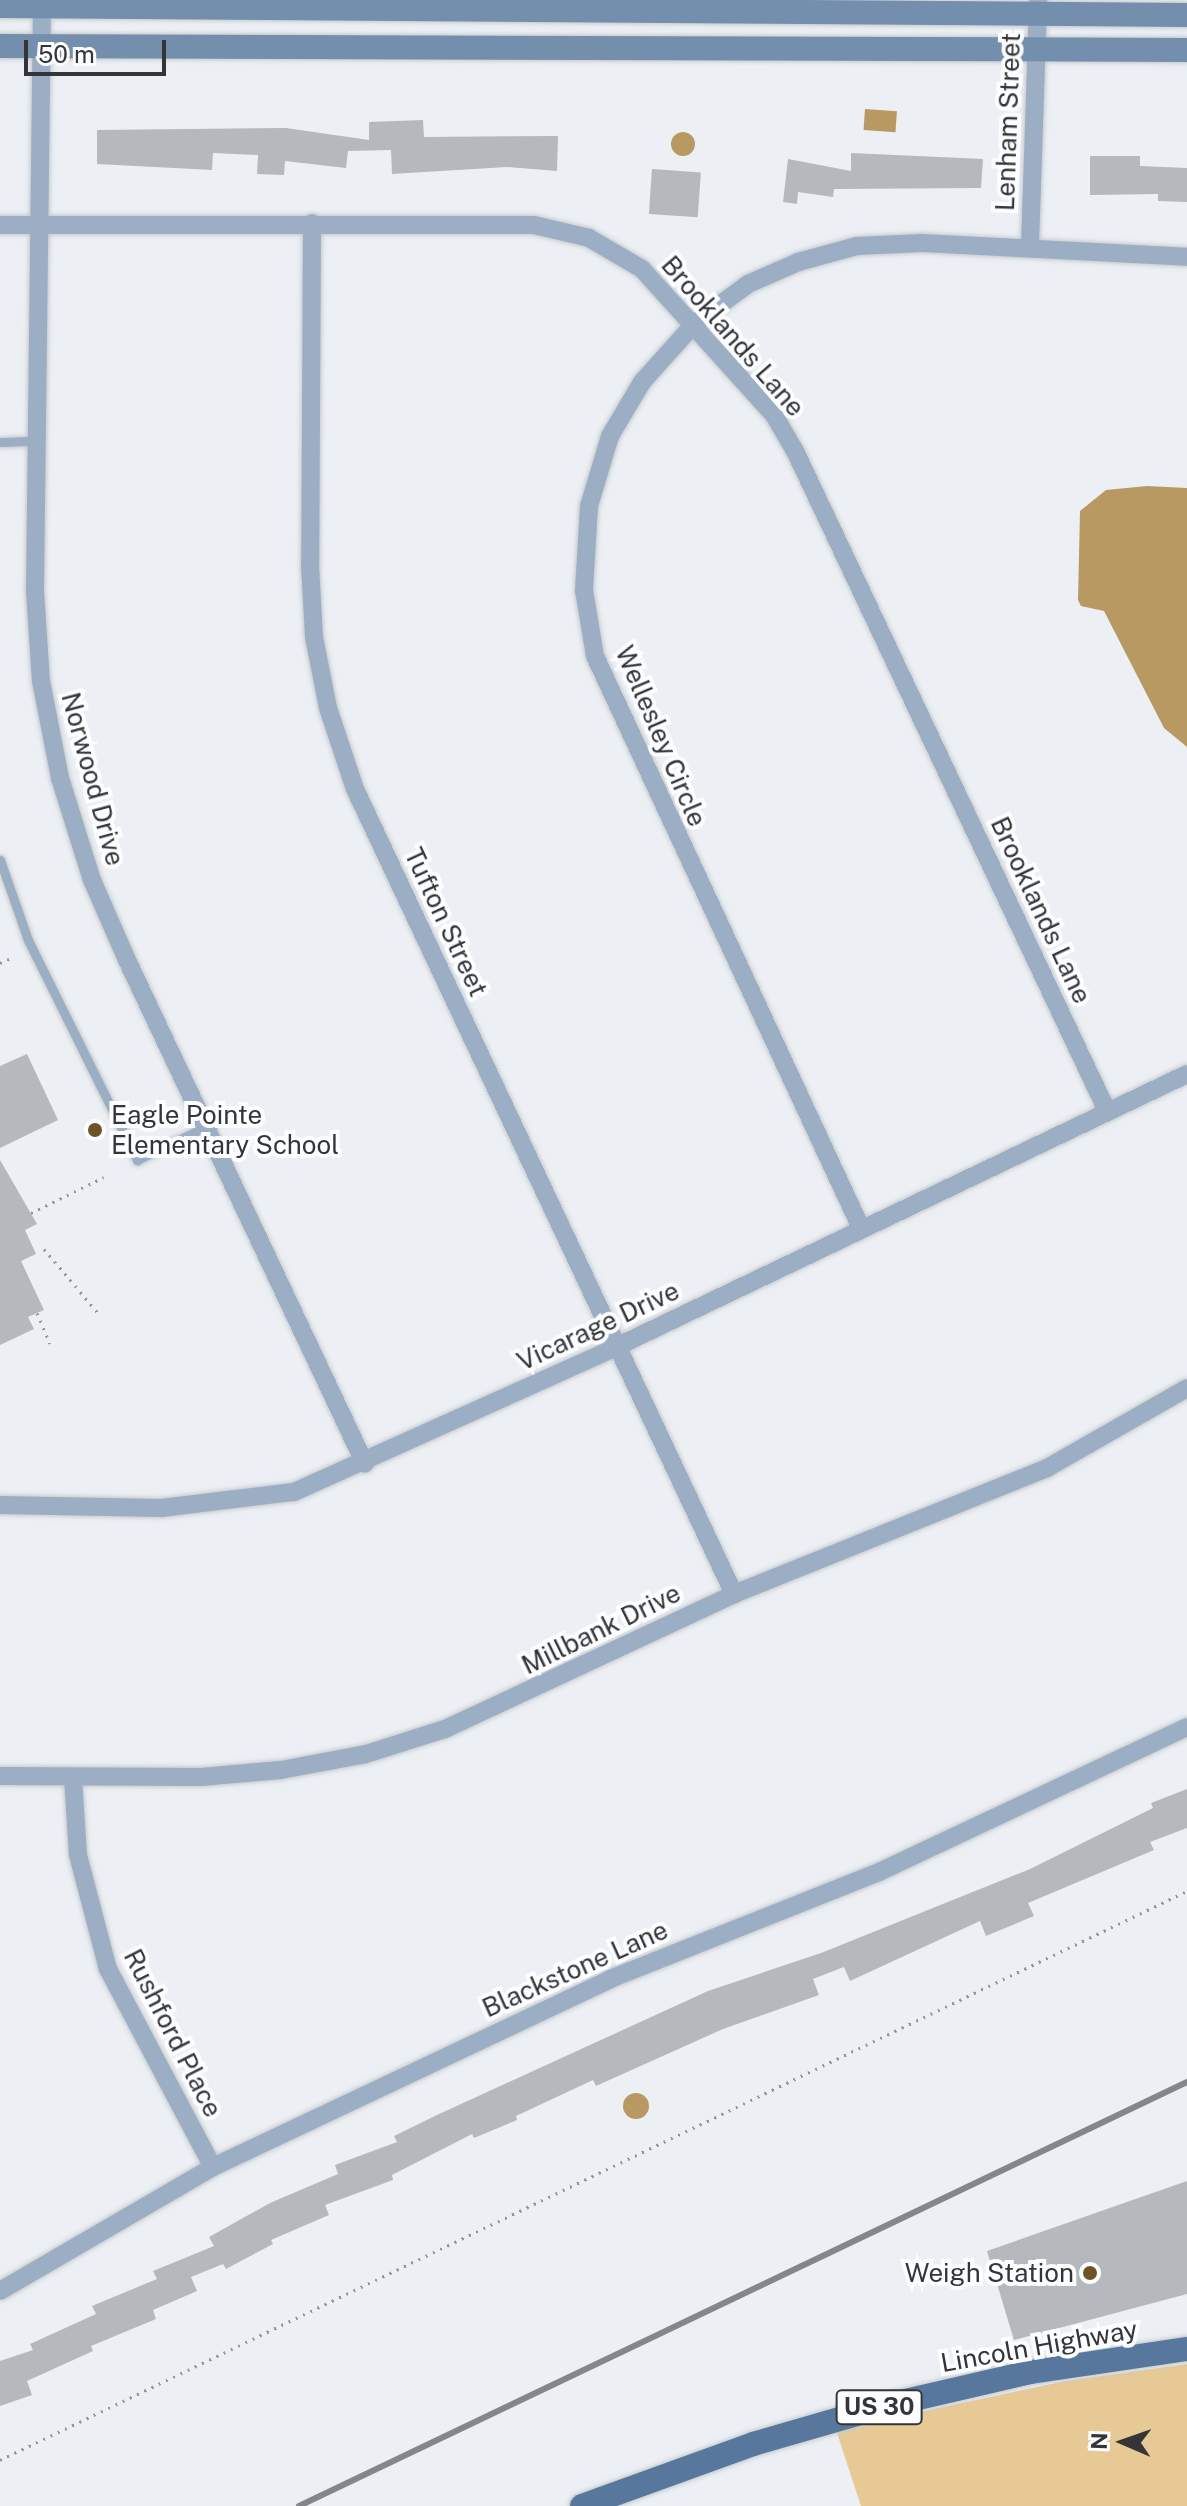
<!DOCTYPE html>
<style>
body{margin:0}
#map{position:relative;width:1187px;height:2506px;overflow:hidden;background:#ecf0f4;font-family:"Public Sans",sans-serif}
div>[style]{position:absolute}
.green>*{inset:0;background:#e6c995}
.water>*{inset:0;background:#b89962;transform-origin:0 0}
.round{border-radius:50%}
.building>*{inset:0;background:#b5b8bc;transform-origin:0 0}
.path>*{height:3px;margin-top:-1.5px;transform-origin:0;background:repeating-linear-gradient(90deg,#929497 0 2px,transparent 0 8px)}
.roads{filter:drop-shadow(0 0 2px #c7cbce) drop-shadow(0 0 2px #c7cbce)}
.lane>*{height:9px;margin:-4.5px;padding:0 4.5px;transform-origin:4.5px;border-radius:4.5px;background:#9caec4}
.street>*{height:18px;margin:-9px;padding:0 9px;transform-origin:9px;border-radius:9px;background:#9caec4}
.secondary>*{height:24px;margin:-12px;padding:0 12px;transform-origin:12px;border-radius:12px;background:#748ead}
.primary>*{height:24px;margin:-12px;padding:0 12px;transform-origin:12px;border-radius:12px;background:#57779d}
.rail>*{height:6px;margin:-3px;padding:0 3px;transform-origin:3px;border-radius:3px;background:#848689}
.dots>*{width:22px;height:22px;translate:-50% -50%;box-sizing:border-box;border:4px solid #fbfdff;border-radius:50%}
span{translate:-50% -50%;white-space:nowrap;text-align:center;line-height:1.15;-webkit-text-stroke:8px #fbfdff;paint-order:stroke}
.shield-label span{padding:2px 6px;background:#fbfdff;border:2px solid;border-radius:6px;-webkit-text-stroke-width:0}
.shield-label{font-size:24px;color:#343537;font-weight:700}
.street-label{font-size:26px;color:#343537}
.poi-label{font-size:26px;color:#343537}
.left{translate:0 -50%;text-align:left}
.right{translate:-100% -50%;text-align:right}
.north{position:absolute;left:1083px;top:2402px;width:80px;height:80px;-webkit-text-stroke:6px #fbfdff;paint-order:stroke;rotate:272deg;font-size:22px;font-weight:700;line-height:32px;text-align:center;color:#343537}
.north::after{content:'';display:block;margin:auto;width:28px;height:36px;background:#343537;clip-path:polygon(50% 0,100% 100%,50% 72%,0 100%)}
.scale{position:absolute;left:24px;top:40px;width:142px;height:36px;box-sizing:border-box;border:4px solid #343537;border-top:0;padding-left:10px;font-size:24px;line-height:28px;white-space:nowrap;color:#343537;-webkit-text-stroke:6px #fbfdff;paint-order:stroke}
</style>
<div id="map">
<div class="green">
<i style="clip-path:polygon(1187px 2364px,1187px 2506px,861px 2506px,836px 2430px,1065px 2381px)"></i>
</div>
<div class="water">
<i style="left:865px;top:109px;width:32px;height:21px;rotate:4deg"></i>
<i class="round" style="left:671px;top:132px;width:24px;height:24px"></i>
<i style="clip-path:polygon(1147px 486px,1187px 488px,1187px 747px,1164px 728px,1104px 611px,1081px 606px,1078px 600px,1080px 511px,1106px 490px)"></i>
<i class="round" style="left:623px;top:2093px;width:26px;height:26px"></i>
</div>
<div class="building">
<i style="clip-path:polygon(423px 120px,424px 137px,558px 136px,557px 171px,507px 167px,392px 174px,391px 150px,348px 151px,346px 168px,285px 161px,284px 175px,257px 174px,258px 155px,213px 153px,212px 170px,97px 164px,97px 130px,286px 128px,369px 140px,369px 122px)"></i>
<i style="clip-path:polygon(851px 153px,983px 159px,981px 188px,834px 189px,833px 197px,798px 192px,797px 204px,783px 202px,788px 159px,851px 171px)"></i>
<i style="clip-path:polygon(1090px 156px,1140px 156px,1140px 166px,1187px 168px,1187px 202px,1158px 201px,1158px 194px,1090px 195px)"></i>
<i style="left:652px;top:169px;width:49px;height:45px;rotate:4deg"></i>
<i style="clip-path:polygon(27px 1054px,58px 1120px,0 1148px,0 1066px)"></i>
<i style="clip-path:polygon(0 1160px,37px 1224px,25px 1230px,36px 1254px,21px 1261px,44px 1310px,28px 1317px,34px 1329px,0 1345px)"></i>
<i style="clip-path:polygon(1187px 1789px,1187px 1828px,1150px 1842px,1154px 1850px,1028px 1903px,1034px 1916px,986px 1936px,980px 1921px,850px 1981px,844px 1967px,813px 1979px,819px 1995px,723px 2029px,596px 2086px,593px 2080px,516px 2116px,517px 2120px,474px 2138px,472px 2134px,392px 2175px,393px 2180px,325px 2205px,329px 2215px,271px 2240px,273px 2244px,226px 2269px,223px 2264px,191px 2277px,197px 2291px,153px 2310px,156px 2319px,91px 2346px,93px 2351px,27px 2381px,32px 2395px,0 2406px,0 2361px,33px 2350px,30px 2344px,96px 2314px,92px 2306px,157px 2279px,153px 2271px,214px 2246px,209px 2237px,270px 2203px,338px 2174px,335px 2165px,397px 2142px,394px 2136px,437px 2115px,708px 1991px,821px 1953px,1030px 1869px,1153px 1808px,1151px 1803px)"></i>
<i style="clip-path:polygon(1187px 2181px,1187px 2294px,1014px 2340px,987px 2251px)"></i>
</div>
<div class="path">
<i style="left:0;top:963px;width:10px;rotate:-24deg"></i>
<i style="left:31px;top:1213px;width:81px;rotate:-26.3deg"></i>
<i style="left:44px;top:1249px;width:84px;rotate:49.8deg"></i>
<i style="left:37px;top:1313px;width:33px;rotate:67deg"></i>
<i style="left:0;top:2460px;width:1316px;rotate:-25.61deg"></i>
</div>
<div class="roads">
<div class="lane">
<i style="left:0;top:442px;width:37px;rotate:-2deg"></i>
<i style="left:0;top:860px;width:85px;rotate:70.7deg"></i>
<i style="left:28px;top:940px;width:246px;rotate:63.6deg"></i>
<i style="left:137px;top:1160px;width:78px;rotate:-25.9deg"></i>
</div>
<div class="street">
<i style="left:42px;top:0;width:591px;rotate:90.68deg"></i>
<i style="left:35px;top:591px;width:90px;rotate:86.2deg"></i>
<i style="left:41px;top:681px;width:99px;rotate:78.9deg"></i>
<i style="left:60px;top:778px;width:107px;rotate:72.6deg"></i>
<i style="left:92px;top:880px;width:87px;rotate:66.4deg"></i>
<i style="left:127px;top:960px;width:557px;rotate:64.72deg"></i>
<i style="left:312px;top:223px;width:342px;rotate:90.3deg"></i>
<i style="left:310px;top:565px;width:72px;rotate:86.8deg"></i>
<i style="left:314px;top:637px;width:72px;rotate:78.8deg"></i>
<i style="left:328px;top:708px;width:85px;rotate:71.6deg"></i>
<i style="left:355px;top:789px;width:890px;rotate:64.79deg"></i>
<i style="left:0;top:225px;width:534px"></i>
<i style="left:534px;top:225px;width:57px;rotate:13.3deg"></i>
<i style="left:589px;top:238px;width:61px;rotate:30.3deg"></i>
<i style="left:642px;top:269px;width:197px;rotate:47.9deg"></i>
<i style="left:774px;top:415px;width:44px;rotate:59.9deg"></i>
<i style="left:796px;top:453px;width:728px;rotate:64.7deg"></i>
<i style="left:1030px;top:246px;width:246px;rotate:-88.1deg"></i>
<i style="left:861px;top:1228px;width:631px;rotate:-114.94deg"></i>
<i style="left:595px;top:656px;width:67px;rotate:-99.5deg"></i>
<i style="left:584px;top:590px;width:84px;rotate:-86.6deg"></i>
<i style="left:589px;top:506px;width:73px;rotate:-73.3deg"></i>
<i style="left:610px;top:436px;width:63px;rotate:-59.3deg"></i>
<i style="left:642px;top:382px;width:79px;rotate:-48.1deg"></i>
<i style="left:695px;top:323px;width:66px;rotate:-36.3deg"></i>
<i style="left:748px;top:284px;width:55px;rotate:-23.7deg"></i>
<i style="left:798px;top:262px;width:61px;rotate:-15.2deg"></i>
<i style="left:857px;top:246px;width:65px;rotate:-2.6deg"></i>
<i style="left:922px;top:243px;width:265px;rotate:3deg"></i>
<i style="left:0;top:1505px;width:161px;rotate:1.1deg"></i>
<i style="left:161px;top:1508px;width:134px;rotate:-6.9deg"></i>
<i style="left:294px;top:1492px;width:353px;rotate:-24.2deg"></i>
<i style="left:616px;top:1347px;width:633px;rotate:-25.55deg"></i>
<i style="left:0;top:1776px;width:201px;rotate:0.3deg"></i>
<i style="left:201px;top:1777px;width:80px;rotate:-5deg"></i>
<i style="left:281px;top:1770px;width:86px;rotate:-10.7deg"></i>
<i style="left:366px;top:1754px;width:83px;rotate:-17.6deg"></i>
<i style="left:445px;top:1729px;width:319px;rotate:-25deg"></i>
<i style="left:734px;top:1594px;width:337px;rotate:-21.9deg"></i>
<i style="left:1047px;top:1468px;width:161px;rotate:-29.7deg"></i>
<i style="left:73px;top:1778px;width:77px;rotate:86.3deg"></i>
<i style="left:78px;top:1855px;width:118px;rotate:75.3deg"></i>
<i style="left:108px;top:1969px;width:224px;rotate:62.1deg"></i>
<i style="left:0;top:2291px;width:246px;rotate:-30.2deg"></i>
<i style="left:213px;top:2167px;width:439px;rotate:-25.3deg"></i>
<i style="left:610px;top:1979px;width:289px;rotate:-21.7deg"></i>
<i style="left:879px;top:1872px;width:340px;rotate:-25.2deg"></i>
</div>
<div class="secondary">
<i style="left:0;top:6px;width:1187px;rotate:0.43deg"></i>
<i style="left:0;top:46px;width:1187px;rotate:0.19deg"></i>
</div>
<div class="primary">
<i style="left:582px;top:2506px;width:182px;rotate:-19.9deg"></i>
<i style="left:753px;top:2444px;width:141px;rotate:-16.1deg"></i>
<i style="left:888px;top:2405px;width:147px;rotate:-13deg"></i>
<i style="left:1031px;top:2372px;width:158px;rotate:-8.4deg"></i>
</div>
</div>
<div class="rail">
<i style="left:299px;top:2506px;width:984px;rotate:-25.52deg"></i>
</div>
<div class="dots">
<i style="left:95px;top:1130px;background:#6c5424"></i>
<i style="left:1090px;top:2273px;background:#6c5424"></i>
</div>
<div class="shield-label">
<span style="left:879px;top:2407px">US 30</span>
</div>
<div class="street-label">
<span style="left:1008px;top:122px;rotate:-88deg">Lenham Street</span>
<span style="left:733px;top:336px;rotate:49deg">Brooklands Lane</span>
<span style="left:661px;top:736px;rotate:67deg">Wellesley Circle</span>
<span style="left:93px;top:779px;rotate:75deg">Norwood Drive</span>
<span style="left:1041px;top:910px;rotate:65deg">Brooklands Lane</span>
<span style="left:446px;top:922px;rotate:65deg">Tufton Street</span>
<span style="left:598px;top:1326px;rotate:-25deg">Vicarage Drive</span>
<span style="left:601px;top:1629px;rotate:-26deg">Millbank Drive</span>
<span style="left:575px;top:1969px;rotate:-24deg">Blackstone Lane</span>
<span style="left:173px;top:2033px;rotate:63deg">Rushford Place</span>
<span style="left:1039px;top:2346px;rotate:-10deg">Lincoln Highway</span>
</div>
<div class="poi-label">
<span class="left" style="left:111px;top:1130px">Eagle Pointe<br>Elementary School</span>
<span class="right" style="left:1074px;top:2273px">Weigh Station</span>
</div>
<div class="north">N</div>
<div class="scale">50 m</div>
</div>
